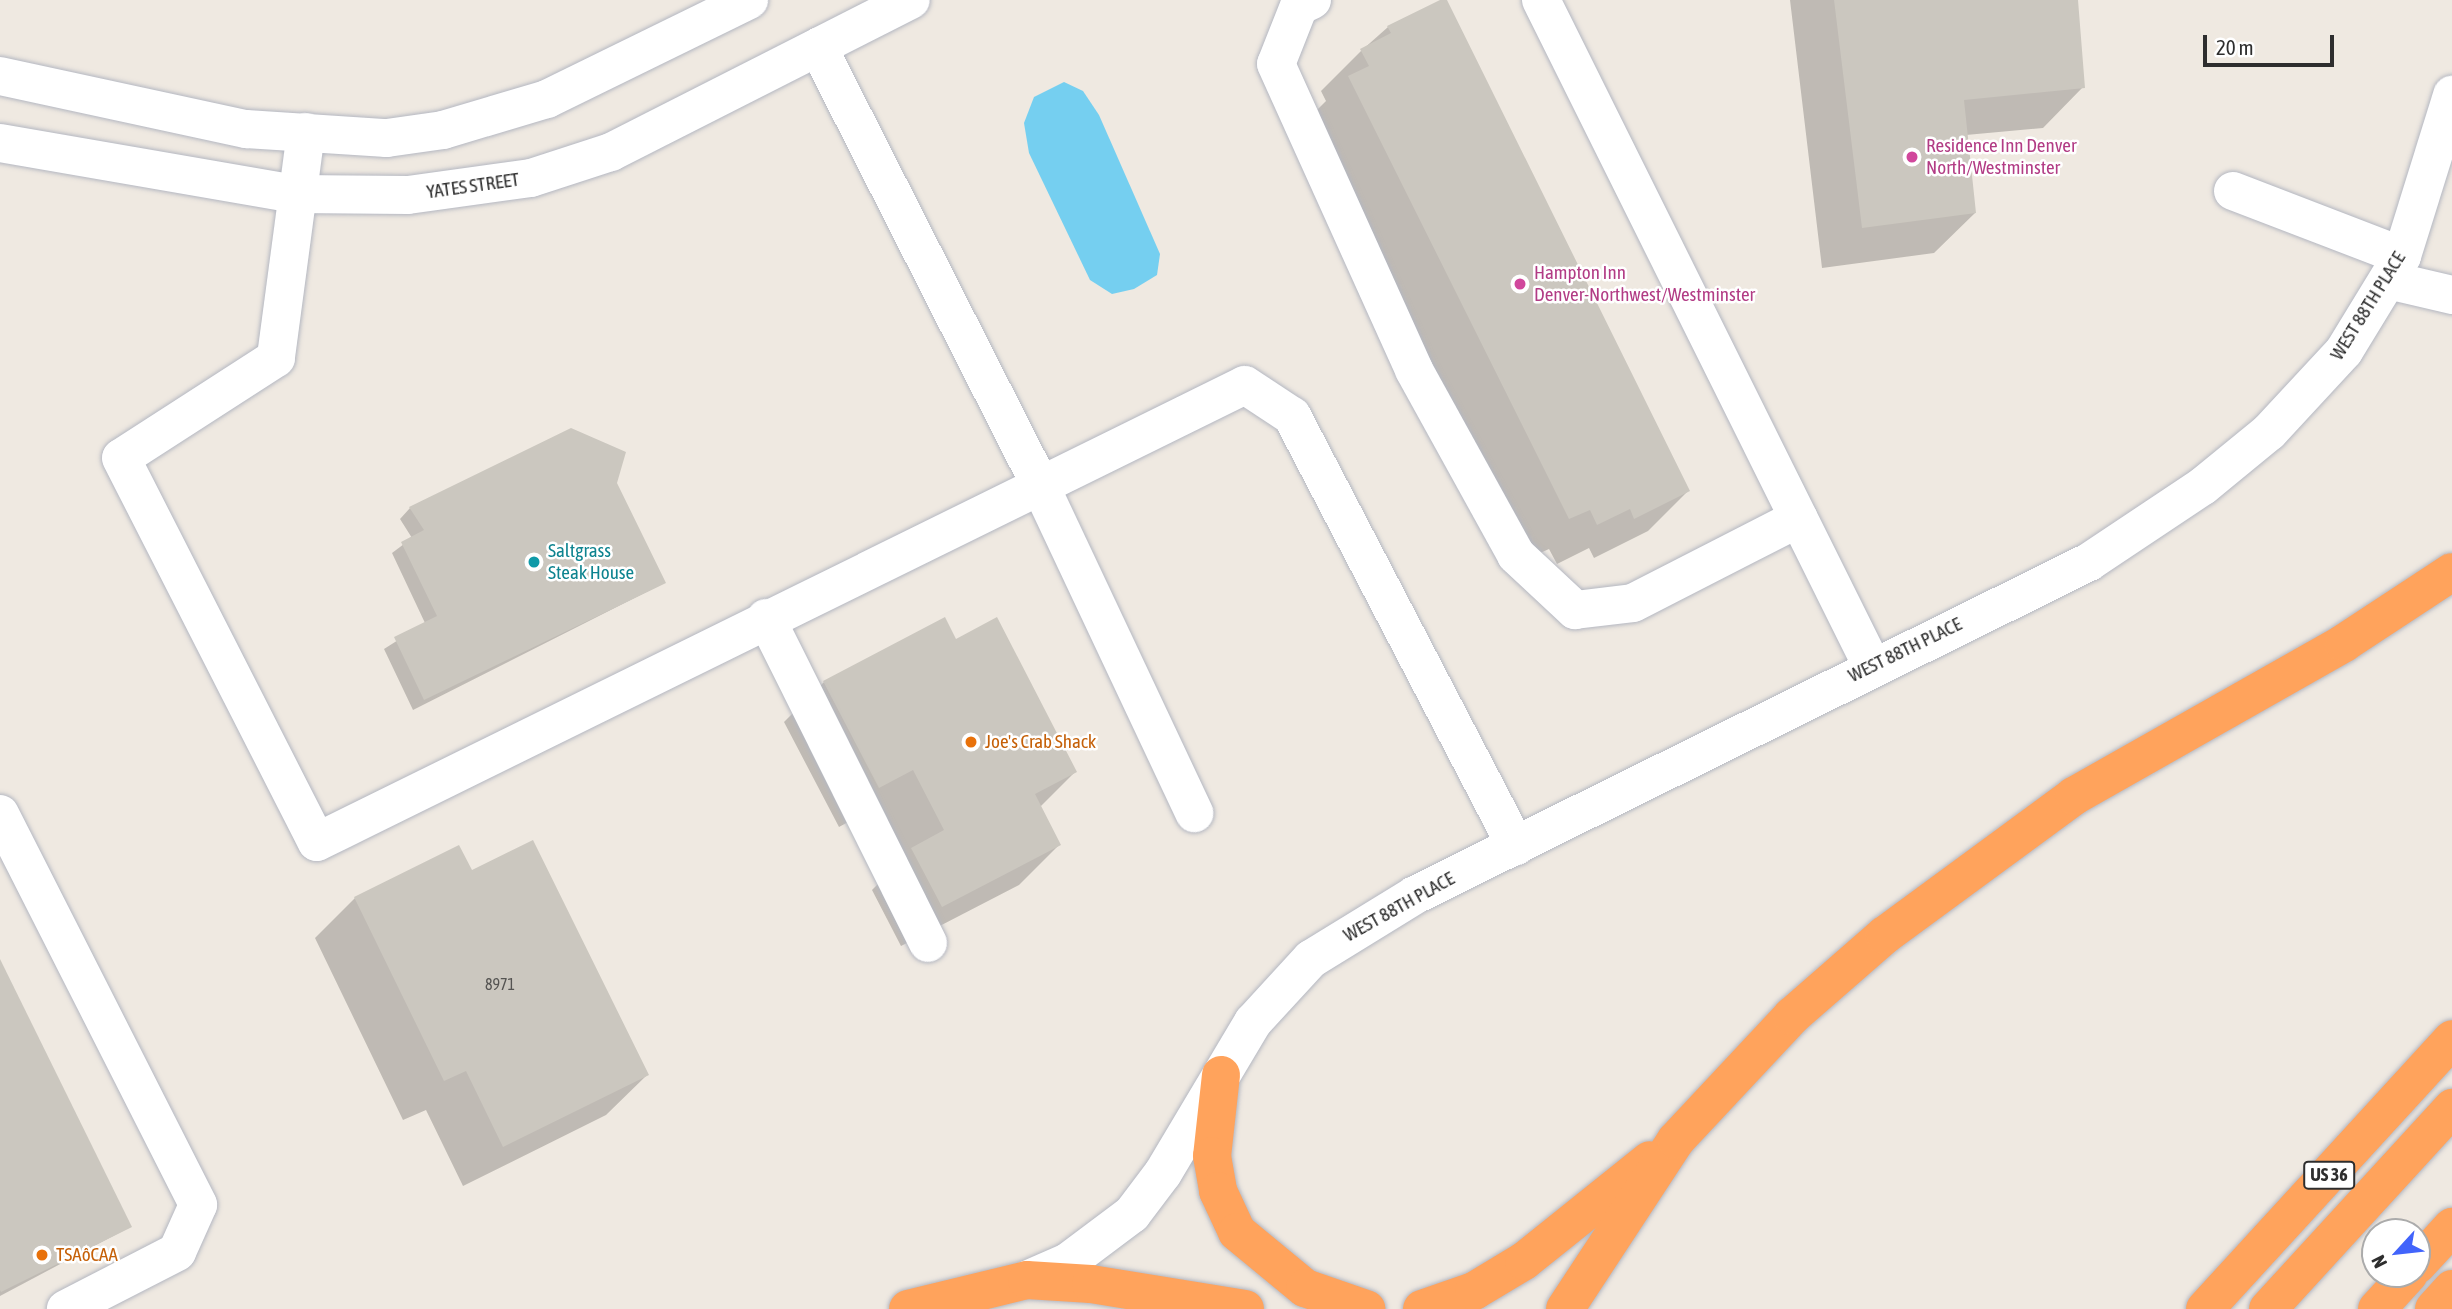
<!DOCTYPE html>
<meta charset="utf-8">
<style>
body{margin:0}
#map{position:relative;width:2452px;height:1309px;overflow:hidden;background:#efe9e1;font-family:"Asap Condensed",sans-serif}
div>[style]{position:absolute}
.water>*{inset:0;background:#75cff0}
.shadow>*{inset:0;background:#0003}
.building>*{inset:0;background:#cbc7bf}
.roads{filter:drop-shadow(0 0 2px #b4b7c1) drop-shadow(0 0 2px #b4b7c1)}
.minor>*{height:38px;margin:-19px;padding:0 19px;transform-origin:19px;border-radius:19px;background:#fff}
.highway>*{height:38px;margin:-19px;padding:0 19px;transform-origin:19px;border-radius:19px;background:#ffa35c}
.dots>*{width:19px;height:19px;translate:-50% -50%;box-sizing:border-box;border:4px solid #fff;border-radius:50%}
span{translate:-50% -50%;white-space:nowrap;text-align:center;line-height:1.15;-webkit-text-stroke:5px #fff;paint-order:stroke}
.number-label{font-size:16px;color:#555452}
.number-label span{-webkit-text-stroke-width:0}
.shield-label span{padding:2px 5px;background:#fff;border:2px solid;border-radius:5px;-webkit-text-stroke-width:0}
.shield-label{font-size:18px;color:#2e2e2e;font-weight:700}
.hotel-label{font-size:19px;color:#b23c85}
.left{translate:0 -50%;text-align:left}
.street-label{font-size:19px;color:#2e2e2e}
.culture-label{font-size:19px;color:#0d838f}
.food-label{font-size:19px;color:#c56008}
.north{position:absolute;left:2361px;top:1218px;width:70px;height:70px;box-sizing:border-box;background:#fff;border:2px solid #ababab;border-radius:50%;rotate:243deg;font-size:19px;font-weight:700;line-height:28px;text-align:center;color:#2e2e2e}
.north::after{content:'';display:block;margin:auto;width:24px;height:32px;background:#4264fb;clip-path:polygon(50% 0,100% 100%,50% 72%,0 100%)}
.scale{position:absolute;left:2203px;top:35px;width:131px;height:32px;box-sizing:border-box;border:4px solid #2e2e2e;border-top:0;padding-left:9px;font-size:21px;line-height:24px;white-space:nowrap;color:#2e2e2e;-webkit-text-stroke:5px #fff;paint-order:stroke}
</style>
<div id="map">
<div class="water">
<i style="clip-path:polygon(1064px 82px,1083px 91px,1099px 115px,1160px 254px,1157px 275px,1134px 289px,1112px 294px,1090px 280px,1029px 153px,1024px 123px,1034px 97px)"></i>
</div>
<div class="shadow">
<i style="clip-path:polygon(1444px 0,1688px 491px,1648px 531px,1594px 558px,1589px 548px,1557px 564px,1549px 549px,1529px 558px,1309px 118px,1326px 101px,1321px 91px,1361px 51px,1388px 27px)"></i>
<i style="clip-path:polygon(1790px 0,2076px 0,2083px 87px,2043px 128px,1966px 135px,1975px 213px,1934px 253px,1822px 268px)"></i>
<i style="clip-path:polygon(410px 508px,664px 583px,413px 710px,384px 649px,425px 623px,392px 553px,412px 538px,400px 519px)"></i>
<i style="clip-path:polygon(955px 641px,1075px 772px,1040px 807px,1059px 845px,1019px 885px,901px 946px,872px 890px,900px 862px,872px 809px,839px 827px,784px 722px,824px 682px)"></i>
<i style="clip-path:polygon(355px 898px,647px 1075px,606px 1115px,463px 1186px,426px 1110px,403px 1120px,315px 938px)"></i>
<i style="clip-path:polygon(0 963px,130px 1227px,0 1296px)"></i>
</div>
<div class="building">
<i style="clip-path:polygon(1440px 0,1447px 0,1690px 491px,1634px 519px,1630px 509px,1597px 525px,1590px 510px,1569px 519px,1348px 76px,1369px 66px,1360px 49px,1391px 33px,1387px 26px)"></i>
<i style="clip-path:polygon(1834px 0,2078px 0,2085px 88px,1964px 100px,1976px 213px,1862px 228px)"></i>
<i style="clip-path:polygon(571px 428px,626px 452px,617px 483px,666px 583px,424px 700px,394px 637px,437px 616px,401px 542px,424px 530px,409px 507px)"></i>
<i style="clip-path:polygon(945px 617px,956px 639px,997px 617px,1077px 772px,1035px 794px,1061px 845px,942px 907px,911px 848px,944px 830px,913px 770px,879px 788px,823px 681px)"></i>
<i style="clip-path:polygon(533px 840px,649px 1075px,503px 1147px,466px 1071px,444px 1081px,354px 897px,459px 845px,472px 870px)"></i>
<i style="clip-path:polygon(0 959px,132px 1227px,1px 1292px,0 1290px)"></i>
</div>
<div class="roads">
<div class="minor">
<i style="left:1312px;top:0;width:14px;rotate:155deg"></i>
<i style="left:1299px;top:6px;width:62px;rotate:111.6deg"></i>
<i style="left:1276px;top:64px;width:336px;rotate:65.7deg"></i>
<i style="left:1414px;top:370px;width:211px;rotate:61.1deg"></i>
<i style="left:1516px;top:555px;width:81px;rotate:43deg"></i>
<i style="left:1575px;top:610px;width:58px;rotate:-6.9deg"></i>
<i style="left:1633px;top:603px;width:186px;rotate:-27.1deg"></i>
<i style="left:1541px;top:0;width:744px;rotate:63.57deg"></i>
<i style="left:818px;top:47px;width:489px;rotate:63.1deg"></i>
<i style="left:1039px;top:483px;width:365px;rotate:64.8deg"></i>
<i style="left:0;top:76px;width:252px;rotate:12.2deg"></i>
<i style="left:246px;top:129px;width:141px;rotate:3.7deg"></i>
<i style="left:387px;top:138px;width:57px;rotate:-8.1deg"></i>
<i style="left:443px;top:130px;width:109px;rotate:-16.6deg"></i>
<i style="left:547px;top:99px;width:225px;rotate:-26.1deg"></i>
<i style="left:306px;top:132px;width:228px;rotate:97.6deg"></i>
<i style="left:276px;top:358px;width:184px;rotate:147.2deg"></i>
<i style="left:121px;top:458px;width:431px;rotate:63deg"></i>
<i style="left:317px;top:842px;width:1034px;rotate:-26.22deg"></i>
<i style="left:1245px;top:385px;width:56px;rotate:33.4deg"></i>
<i style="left:1292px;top:416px;width:485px;rotate:62.5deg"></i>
<i style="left:0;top:143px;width:298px;rotate:9.8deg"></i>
<i style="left:294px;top:194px;width:114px;rotate:0.5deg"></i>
<i style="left:408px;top:195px;width:124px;rotate:-7.9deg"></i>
<i style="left:531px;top:178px;width:84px;rotate:-18deg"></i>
<i style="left:611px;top:152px;width:336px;rotate:-26.9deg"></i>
<i style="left:2233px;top:191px;width:181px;rotate:21deg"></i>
<i style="left:2388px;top:280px;width:66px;rotate:13.2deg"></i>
<i style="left:766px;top:618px;width:363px;rotate:63.5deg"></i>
<i style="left:0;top:814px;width:438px;rotate:63.1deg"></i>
<i style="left:198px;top:1205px;width:51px;rotate:114.1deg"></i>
<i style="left:177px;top:1252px;width:125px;rotate:152.8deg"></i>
<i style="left:1027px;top:1280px;width:45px;rotate:-23.7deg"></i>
<i style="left:1068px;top:1262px;width:80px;rotate:-36.9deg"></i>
<i style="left:1132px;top:1214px;width:51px;rotate:-52.9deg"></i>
<i style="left:1163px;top:1173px;width:176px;rotate:-59.2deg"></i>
<i style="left:1253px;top:1022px;width:86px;rotate:-47.4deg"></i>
<i style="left:1311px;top:959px;width:122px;rotate:-31.6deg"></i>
<i style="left:1415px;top:895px;width:752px;rotate:-26.29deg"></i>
<i style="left:2089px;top:562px;width:137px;rotate:-33.7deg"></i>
<i style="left:2203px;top:486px;width:85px;rotate:-39.3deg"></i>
<i style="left:2269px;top:432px;width:110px;rotate:-47.2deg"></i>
<i style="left:2344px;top:351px;width:111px;rotate:-58.6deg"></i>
<i style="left:2402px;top:256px;width:169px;rotate:-72.7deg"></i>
</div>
<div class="highway">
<i style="left:1221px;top:1075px;width:81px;rotate:96.3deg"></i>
<i style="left:1212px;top:1156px;width:36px;rotate:80deg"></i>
<i style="left:1218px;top:1191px;width:45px;rotate:65.1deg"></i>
<i style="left:1237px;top:1232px;width:88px;rotate:39.5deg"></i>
<i style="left:1305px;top:1288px;width:65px;rotate:19deg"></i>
<i style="left:2417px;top:1265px;width:52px;rotate:-47.4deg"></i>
<i style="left:908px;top:1309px;width:122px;rotate:-13.7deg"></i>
<i style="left:1027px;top:1280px;width:64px;rotate:3.6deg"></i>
<i style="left:1091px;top:1284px;width:156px;rotate:9.2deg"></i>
<i style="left:1422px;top:1309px;width:55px;rotate:-19.1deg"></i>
<i style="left:1474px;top:1291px;width:58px;rotate:-31deg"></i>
<i style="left:1524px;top:1261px;width:161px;rotate:-38.7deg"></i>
<i style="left:1565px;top:1309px;width:202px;rotate:-56.7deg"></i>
<i style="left:1676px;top:1140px;width:170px;rotate:-46.9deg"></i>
<i style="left:1792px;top:1016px;width:123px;rotate:-41.1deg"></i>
<i style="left:1885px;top:935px;width:235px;rotate:-36.3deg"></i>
<i style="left:2074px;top:796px;width:310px;rotate:-29.5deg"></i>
<i style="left:2344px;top:643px;width:129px;rotate:-33.3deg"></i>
<i style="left:2205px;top:1309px;width:366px;rotate:-47.5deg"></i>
<i style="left:2268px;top:1309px;width:273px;rotate:-47.5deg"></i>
<i style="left:2377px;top:1309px;width:47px;rotate:-47.6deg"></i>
<i style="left:2434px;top:1309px;width:27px;rotate:-48deg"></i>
</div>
</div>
<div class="dots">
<i style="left:1912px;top:157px;background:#d1479c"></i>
<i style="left:1520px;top:284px;background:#d1479c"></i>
<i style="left:534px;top:562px;background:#0f9aa8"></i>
<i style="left:971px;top:742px;background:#e8710a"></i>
<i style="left:42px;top:1255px;background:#e8710a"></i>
</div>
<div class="number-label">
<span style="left:500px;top:984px">8971</span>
</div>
<div class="shield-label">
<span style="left:2329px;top:1175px">US 36</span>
</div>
<div class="hotel-label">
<span class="left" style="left:1926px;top:157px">Residence Inn Denver<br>North/Westminster</span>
<span class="left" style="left:1534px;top:284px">Hampton Inn<br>Denver-Northwest/Westminster</span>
</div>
<div class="street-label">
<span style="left:473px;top:186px;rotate:-8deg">YATES STREET</span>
<span style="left:2368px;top:306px;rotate:-58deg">WEST 88TH PLACE</span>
<span style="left:1905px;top:650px;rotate:-26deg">WEST 88TH PLACE</span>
<span style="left:1399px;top:907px;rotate:-29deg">WEST 88TH PLACE</span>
</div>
<div class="culture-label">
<span class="left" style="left:548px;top:562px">Saltgrass<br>Steak House</span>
</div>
<div class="food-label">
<span class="left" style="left:985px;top:742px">Joe's Crab Shack</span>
<span class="left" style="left:56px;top:1255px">TSAôCAA</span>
</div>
<div class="north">N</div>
<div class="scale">20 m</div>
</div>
